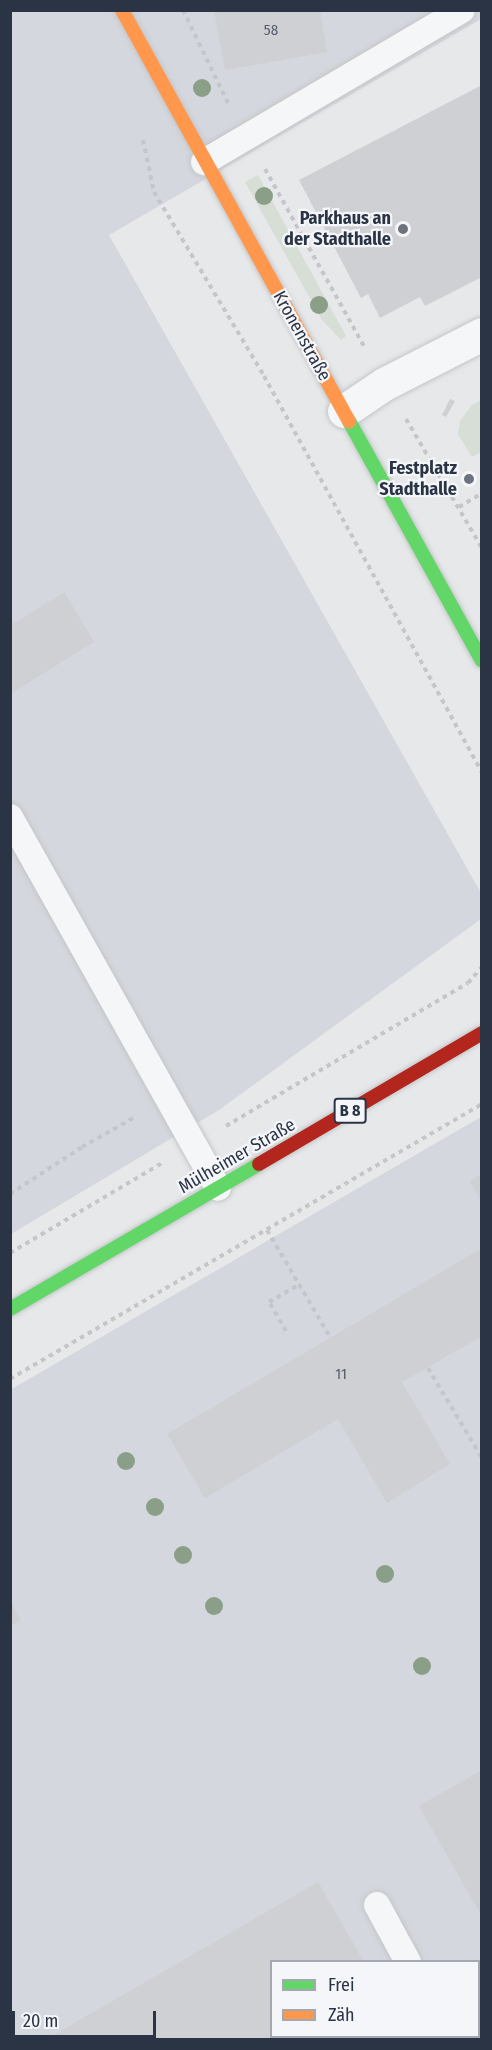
<!DOCTYPE html>
<meta charset="utf-8">
<style>
body{margin:0}
#map{position:relative;width:492px;height:2050px;overflow:hidden;background:#e6e8ea;font-family:"Fira Sans Condensed",sans-serif}
div>[style]{position:absolute}
.built>*{inset:0;background:#d4d7dd}
.green>*{inset:0;background:#d6ded6}
.building>*{inset:0;background:#ced0d3}
.path>*{height:4px;margin-top:-2px;transform-origin:0;background:repeating-linear-gradient(90deg,#c5c6ca 0 4.5px,transparent 0 9px)}
.roads{filter:drop-shadow(0 0 2px #c4c6c8) drop-shadow(0 0 2px #c4c6c8)}
.lane>*{height:26px;margin:-13px;padding:0 13px;transform-origin:13px;border-radius:13px;background:#f5f6f7}
.street>*{height:33px;margin:-16.5px;padding:0 16.5px;transform-origin:16.5px;border-radius:16.5px;background:#f5f6f7}
.fast>*{height:14px;margin:-7px;padding:0 7px;transform-origin:7px;border-radius:7px;background:#63d668}
.slow>*{height:14px;margin:-7px;padding:0 7px;transform-origin:7px;border-radius:7px;background:#ff974d}
.jam>*{height:14px;margin:-7px;padding:0 7px;transform-origin:7px;border-radius:7px;background:#b3261e}
.trees>*{width:18px;height:18px;margin:-9px;border-radius:50%;background:#8a9e88}
.dots>*{width:16px;height:16px;translate:-50% -50%;box-sizing:border-box;border:3px solid #f4f6f9;border-radius:50%}
span{translate:-50% -50%;white-space:nowrap;text-align:center;line-height:1.15;-webkit-text-stroke:4.5px #f4f6f9;paint-order:stroke}
.number-label{font-size:15px;color:#545c69}
.number-label span{-webkit-text-stroke-width:0}
.shield-label span{padding:2px 4px;background:#f4f6f9;border:2px solid;border-radius:4px;-webkit-text-stroke-width:0}
.shield-label{font-size:16px;color:#2b3445;font-weight:700}
.poi-label{font-size:18px;color:#2b3445;font-weight:700}
.right{translate:-100% -50%;text-align:right}
.street-label{font-size:18px;color:#2b3445}
.frame{position:absolute;inset:0;border:12px solid #2b3445;pointer-events:none}
.legend{position:absolute;left:270px;top:1960px;width:210px;height:78px;box-sizing:border-box;background:#f4f6f9;border:2px solid #a4a8b1;margin:0;padding:8px 10px;list-style:none;font-size:18px;color:#2b3445}
.legend li{display:flex;align-items:center;gap:12px;height:30px}
.legend b{width:30px;border:2px solid #a4a8b1}
.scale{position:absolute;left:12px;top:2011px;width:144px;height:27px;box-sizing:border-box;border:3px solid #2b3445;border-top:0;padding-left:8px;font-size:18px;line-height:21px;white-space:nowrap;color:#2b3445;-webkit-text-stroke:4px #f4f6f9;paint-order:stroke}
</style>
<div id="map">
<div class="built">
<i style="clip-path:polygon(10px 11px,482px 11px,481px 19px,109px 235px,481px 893px,481px 919px,219px 1110px,11px 1234px)"></i>
<i style="clip-path:polygon(evenodd,481px 1117px,481px 2039px,11px 2039px,10px 1390px,481px 1117px,272px 1962px,478px 1962px,478px 2036px,272px 2036px,272px 1962px)"></i>
</div>
<div class="green">
<i style="clip-path:polygon(258px 175px,346px 336px,341px 340px,322px 320px,245px 182px)"></i>
<i style="clip-path:polygon(481px 400px,481px 452px,472px 457px,458px 434px,460px 421px,472px 405px)"></i>
</div>
<div class="building">
<i style="clip-path:polygon(214px 10px,320px 10px,327px 52px,225px 70px)"></i>
<i style="clip-path:polygon(482px 85px,482px 277px,425px 306px,420px 297px,380px 318px,368px 294px,361px 298px,299px 180px)"></i>
<i style="clip-path:polygon(450px 399px,455px 401px,446px 417px,442px 415px)"></i>
<i style="clip-path:polygon(64px 592px,94px 642px,10px 694px,10px 626px)"></i>
<i style="clip-path:polygon(482px 1174px,482px 1203px,470px 1181px)"></i>
<i style="clip-path:polygon(482px 1248px,482px 1336px,402px 1382px,450px 1464px,387px 1503px,338px 1419px,205px 1498px,167px 1434px)"></i>
<i style="clip-path:polygon(10px 1601px,21px 1620px,10px 1626px)"></i>
<i style="clip-path:polygon(482px 1770px,482px 1917px,419px 1806px)"></i>
<i style="clip-path:polygon(318px 1882px,364px 1962px,272px 1962px,272px 2036px,409px 2040px,45px 2040px)"></i>
</div>
<div class="path">
<i style="left:183px;top:10px;width:106px;rotate:64.2deg"></i>
<i style="left:143px;top:140px;width:53px;rotate:78.1deg"></i>
<i style="left:154px;top:192px;width:214px;rotate:59.1deg"></i>
<i style="left:264px;top:376px;width:452px;rotate:61.2deg"></i>
<i style="left:265px;top:169px;width:205px;rotate:60.8deg"></i>
<i style="left:406px;top:419px;width:150px;rotate:59.5deg"></i>
<i style="left:459px;top:507px;width:27px;rotate:-31deg"></i>
<i style="left:226px;top:1126px;width:281px;rotate:-30.6deg"></i>
<i style="left:468px;top:983px;width:21px;rotate:-49deg"></i>
<i style="left:10px;top:1194px;width:86px;rotate:-33.1deg"></i>
<i style="left:82px;top:1147px;width:61px;rotate:-29.5deg"></i>
<i style="left:267px;top:1230px;width:124px;rotate:59.5deg"></i>
<i style="left:10px;top:1253px;width:177px;rotate:-30.6deg"></i>
<i style="left:286px;top:1331px;width:34px;rotate:-120deg"></i>
<i style="left:269px;top:1302px;width:34px;rotate:-30deg"></i>
<i style="left:428px;top:1368px;width:105px;rotate:59deg"></i>
<i style="left:10px;top:1379px;width:546px;rotate:-30.23deg"></i>
</div>
<div class="roads">
<div class="lane">
<i style="left:204px;top:162px;width:299px;rotate:-30.5deg"></i>
<i style="left:10px;top:817px;width:425px;rotate:60.7deg"></i>
<i style="left:377px;top:1905px;width:65px;rotate:61.5deg"></i>
<i style="left:449px;top:2036px;width:4px;rotate:63deg"></i>
</div>
<div class="street">
<i style="left:344px;top:411px;width:48px;rotate:-34deg"></i>
<i style="left:384px;top:384px;width:110px;rotate:-27deg"></i>
</div>
<div class="fast">
<i style="left:349px;top:421px;width:274px;rotate:61deg"></i>
<i style="left:10px;top:1309px;width:288px;rotate:-30.2deg"></i>
</div>
<div class="slow">
<i style="left:122px;top:10px;width:470px;rotate:61.1deg"></i>
</div>
<div class="jam">
<i style="left:259px;top:1164px;width:259px;rotate:-30.4deg"></i>
</div>
</div>
<div class="trees">
<i style="left:202px;top:88px"></i>
<i style="left:264px;top:196px"></i>
<i style="left:319px;top:305px"></i>
<i style="left:126px;top:1461px"></i>
<i style="left:155px;top:1507px"></i>
<i style="left:183px;top:1555px"></i>
<i style="left:385px;top:1574px"></i>
<i style="left:214px;top:1606px"></i>
<i style="left:422px;top:1666px"></i>
</div>
<div class="dots">
<i style="left:403px;top:229px;background:#6c737f"></i>
<i style="left:469px;top:479px;background:#6c737f"></i>
</div>
<div class="number-label">
<span style="left:271px;top:31px">58</span>
<span style="left:341px;top:1375px">11</span>
</div>
<div class="shield-label">
<span style="left:350px;top:1111px">B 8</span>
</div>
<div class="poi-label">
<span class="right" style="left:391px;top:229px">Parkhaus an<br>der Stadthalle</span>
<span class="right" style="left:457px;top:479px">Festplatz<br>Stadthalle</span>
</div>
<div class="street-label">
<span style="left:302px;top:336px;rotate:61deg">Kronenstraße</span>
<span style="left:237px;top:1156px;rotate:-30deg">Mülheimer Straße</span>
</div>
<div class="frame"></div>
<ul class="legend">
<li><b style="height:8px;background:#63d668"></b>Frei</li>
<li><b style="height:8px;background:#ff974d"></b>Zäh</li>
</ul>
<div class="scale">20 m</div>
</div>
